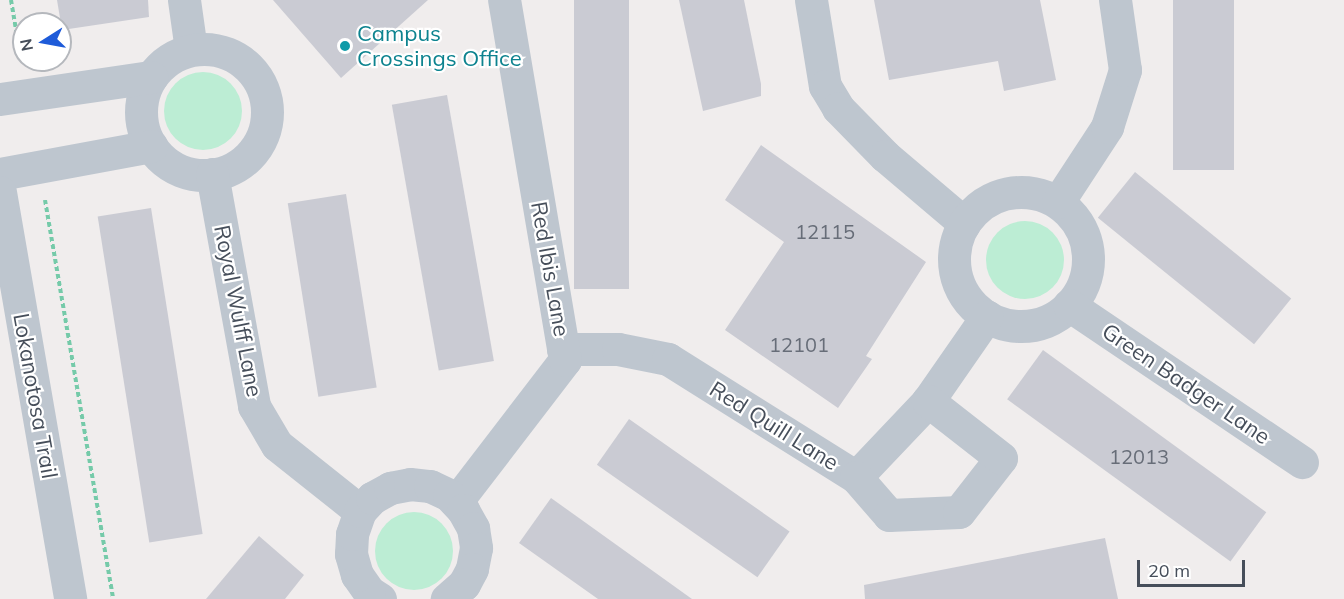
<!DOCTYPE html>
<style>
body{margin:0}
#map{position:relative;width:1344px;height:599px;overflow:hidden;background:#f0eded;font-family:Mulish,sans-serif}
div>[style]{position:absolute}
.green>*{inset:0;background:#bcedd4}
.round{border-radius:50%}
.building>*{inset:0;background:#cacbd3;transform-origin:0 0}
.path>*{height:4px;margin-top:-2px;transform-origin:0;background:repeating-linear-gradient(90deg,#75caa9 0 4.5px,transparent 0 7.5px)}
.minor>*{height:33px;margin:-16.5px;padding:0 16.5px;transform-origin:16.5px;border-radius:16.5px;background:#bec6cf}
.minor>.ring{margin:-16.5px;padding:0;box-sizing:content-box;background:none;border:33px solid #bec6cf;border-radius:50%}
.tertiary>*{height:33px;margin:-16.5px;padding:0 16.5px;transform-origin:16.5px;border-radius:16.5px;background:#bec6cf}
.dots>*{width:16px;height:16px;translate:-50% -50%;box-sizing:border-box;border:3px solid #fff;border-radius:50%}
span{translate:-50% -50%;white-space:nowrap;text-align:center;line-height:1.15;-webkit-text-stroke:4.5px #fff;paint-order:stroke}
.number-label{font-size:20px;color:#676d78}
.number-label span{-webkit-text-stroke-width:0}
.culture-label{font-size:22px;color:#0d838f}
.left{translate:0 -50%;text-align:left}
.street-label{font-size:22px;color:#464e5a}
.north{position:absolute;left:12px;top:12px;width:60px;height:60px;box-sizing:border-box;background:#fff;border:2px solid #b5b8bd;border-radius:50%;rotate:259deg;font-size:16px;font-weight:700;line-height:24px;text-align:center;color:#464e5a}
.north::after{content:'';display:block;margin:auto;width:21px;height:27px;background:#1e5bd9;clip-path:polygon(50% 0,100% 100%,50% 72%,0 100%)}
.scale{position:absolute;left:1137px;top:560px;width:108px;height:27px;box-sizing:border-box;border:3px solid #464e5a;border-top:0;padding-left:8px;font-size:18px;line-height:21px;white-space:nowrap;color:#464e5a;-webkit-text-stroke:4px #fff;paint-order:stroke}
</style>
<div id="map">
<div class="green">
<i class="round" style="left:164px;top:72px;width:78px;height:78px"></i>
<i class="round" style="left:986px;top:221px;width:78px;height:78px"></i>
<i class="round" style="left:375px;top:512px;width:78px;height:78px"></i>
</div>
<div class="building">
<i style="clip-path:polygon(57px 0,148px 0,149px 17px,62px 30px)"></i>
<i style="clip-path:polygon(273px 0,428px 0,341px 78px)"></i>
<i style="left:574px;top:0;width:55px;height:289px"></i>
<i style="clip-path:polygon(679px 0,744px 0,761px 84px,761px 96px,703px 111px)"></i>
<i style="clip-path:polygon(874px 0,1040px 0,1056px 80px,1004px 91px,998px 61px,889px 80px)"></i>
<i style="left:1173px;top:0;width:61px;height:170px"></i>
<i style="left:447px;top:95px;width:270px;height:56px;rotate:80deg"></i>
<i style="clip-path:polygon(761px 145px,926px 262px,866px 356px,872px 359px,838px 408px,725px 330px,784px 242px,725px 200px)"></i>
<i style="left:1135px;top:172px;width:201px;height:59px;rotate:39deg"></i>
<i style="left:346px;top:194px;width:196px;height:59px;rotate:81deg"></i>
<i style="left:151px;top:208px;width:330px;height:54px;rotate:81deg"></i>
<i style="left:1043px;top:350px;width:276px;height:61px;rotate:36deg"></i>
<i style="left:629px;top:419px;width:196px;height:56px;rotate:35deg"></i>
<i style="clip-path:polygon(551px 498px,579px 518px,692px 599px,598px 599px,519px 543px)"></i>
<i style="clip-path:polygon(259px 536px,304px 575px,285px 599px,206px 599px)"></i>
<i style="clip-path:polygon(1105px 538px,1118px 599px,865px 599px,864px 585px)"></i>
</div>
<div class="path">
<i style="left:11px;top:0;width:61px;rotate:80.5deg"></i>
<i style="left:45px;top:200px;width:405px;rotate:80.3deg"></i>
</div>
<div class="minor">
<i style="left:184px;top:0;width:50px;rotate:82deg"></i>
<i style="left:811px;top:0;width:87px;rotate:80.8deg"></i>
<i style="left:825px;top:86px;width:26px;rotate:59deg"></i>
<i style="left:838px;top:108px;width:67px;rotate:45.6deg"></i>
<i style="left:885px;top:156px;width:104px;rotate:40.3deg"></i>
<i class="ring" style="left:141px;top:49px;width:93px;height:93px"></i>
<i style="left:0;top:99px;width:153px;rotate:-8.3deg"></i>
<i style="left:0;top:174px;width:154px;rotate:-10.5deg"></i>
<i style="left:212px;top:174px;width:236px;rotate:79.7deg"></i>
<i style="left:254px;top:406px;width:45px;rotate:59.5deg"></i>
<i style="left:277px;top:445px;width:106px;rotate:38.5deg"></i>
<i class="ring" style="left:954px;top:192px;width:101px;height:101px"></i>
<i style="left:1058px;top:202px;width:90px;rotate:-56.8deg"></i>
<i style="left:1107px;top:127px;width:60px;rotate:-72.5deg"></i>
<i style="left:1125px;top:70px;width:71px;rotate:-98.1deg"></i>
<i style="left:1069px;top:305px;width:281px;rotate:34deg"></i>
<i style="left:563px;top:349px;width:55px"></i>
<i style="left:618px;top:349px;width:51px;rotate:11.3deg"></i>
<i style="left:668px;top:359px;width:222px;rotate:32.1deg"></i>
<i style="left:856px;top:477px;width:105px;rotate:-46.5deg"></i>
<i style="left:928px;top:401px;width:103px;rotate:-55.2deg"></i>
<i style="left:856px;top:477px;width:50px;rotate:49deg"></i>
<i style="left:889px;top:515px;width:70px;rotate:-2.5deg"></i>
<i style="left:959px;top:512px;width:68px;rotate:-52.1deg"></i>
<i style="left:1001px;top:458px;width:93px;rotate:-142deg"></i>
<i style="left:456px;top:502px;width:179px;rotate:-52.5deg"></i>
<i style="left:565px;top:360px;width:365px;rotate:-99.6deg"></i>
<i style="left:380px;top:599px;width:13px;rotate:-148deg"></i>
<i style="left:369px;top:592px;width:21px;rotate:-125deg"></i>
<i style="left:357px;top:575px;width:22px;rotate:-106deg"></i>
<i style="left:351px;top:554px;width:20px;rotate:-87deg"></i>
<i style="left:352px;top:534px;width:24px;rotate:-71deg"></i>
<i style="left:360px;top:511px;width:18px;rotate:-47deg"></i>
<i style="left:372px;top:498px;width:21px;rotate:-29deg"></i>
<i style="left:390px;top:488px;width:20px;rotate:-11deg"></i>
<i style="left:410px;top:484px;width:20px;rotate:6deg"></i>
<i style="left:430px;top:486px;width:21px;rotate:25deg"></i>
<i style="left:449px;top:495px;width:21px;rotate:47deg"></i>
<i style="left:463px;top:510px;width:21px;rotate:61deg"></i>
<i style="left:473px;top:528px;width:20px;rotate:81deg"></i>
<i style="left:476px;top:548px;width:21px;rotate:101deg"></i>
<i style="left:472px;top:569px;width:17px;rotate:118deg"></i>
<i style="left:464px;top:584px;width:23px;rotate:139deg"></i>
</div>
<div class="tertiary">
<i style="left:0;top:192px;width:413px;rotate:80.2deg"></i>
</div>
<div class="dots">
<i style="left:345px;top:46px;background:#0f9aa8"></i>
</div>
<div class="number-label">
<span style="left:825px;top:231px">12115</span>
<span style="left:799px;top:344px">12101</span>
<span style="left:1139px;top:456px">12013</span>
</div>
<div class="culture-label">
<span class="left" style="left:357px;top:46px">Campus<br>Crossings Office</span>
</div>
<div class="street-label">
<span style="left:550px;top:269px;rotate:80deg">Red Ibis Lane</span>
<span style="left:238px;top:311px;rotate:79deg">Royal Wulff Lane</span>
<span style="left:1186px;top:384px;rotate:34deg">Green Badger Lane</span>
<span style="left:35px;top:396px;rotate:80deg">Lokanotosa Trail</span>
<span style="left:774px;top:426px;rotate:32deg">Red Quill Lane</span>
</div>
<div class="north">N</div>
<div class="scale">20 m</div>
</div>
